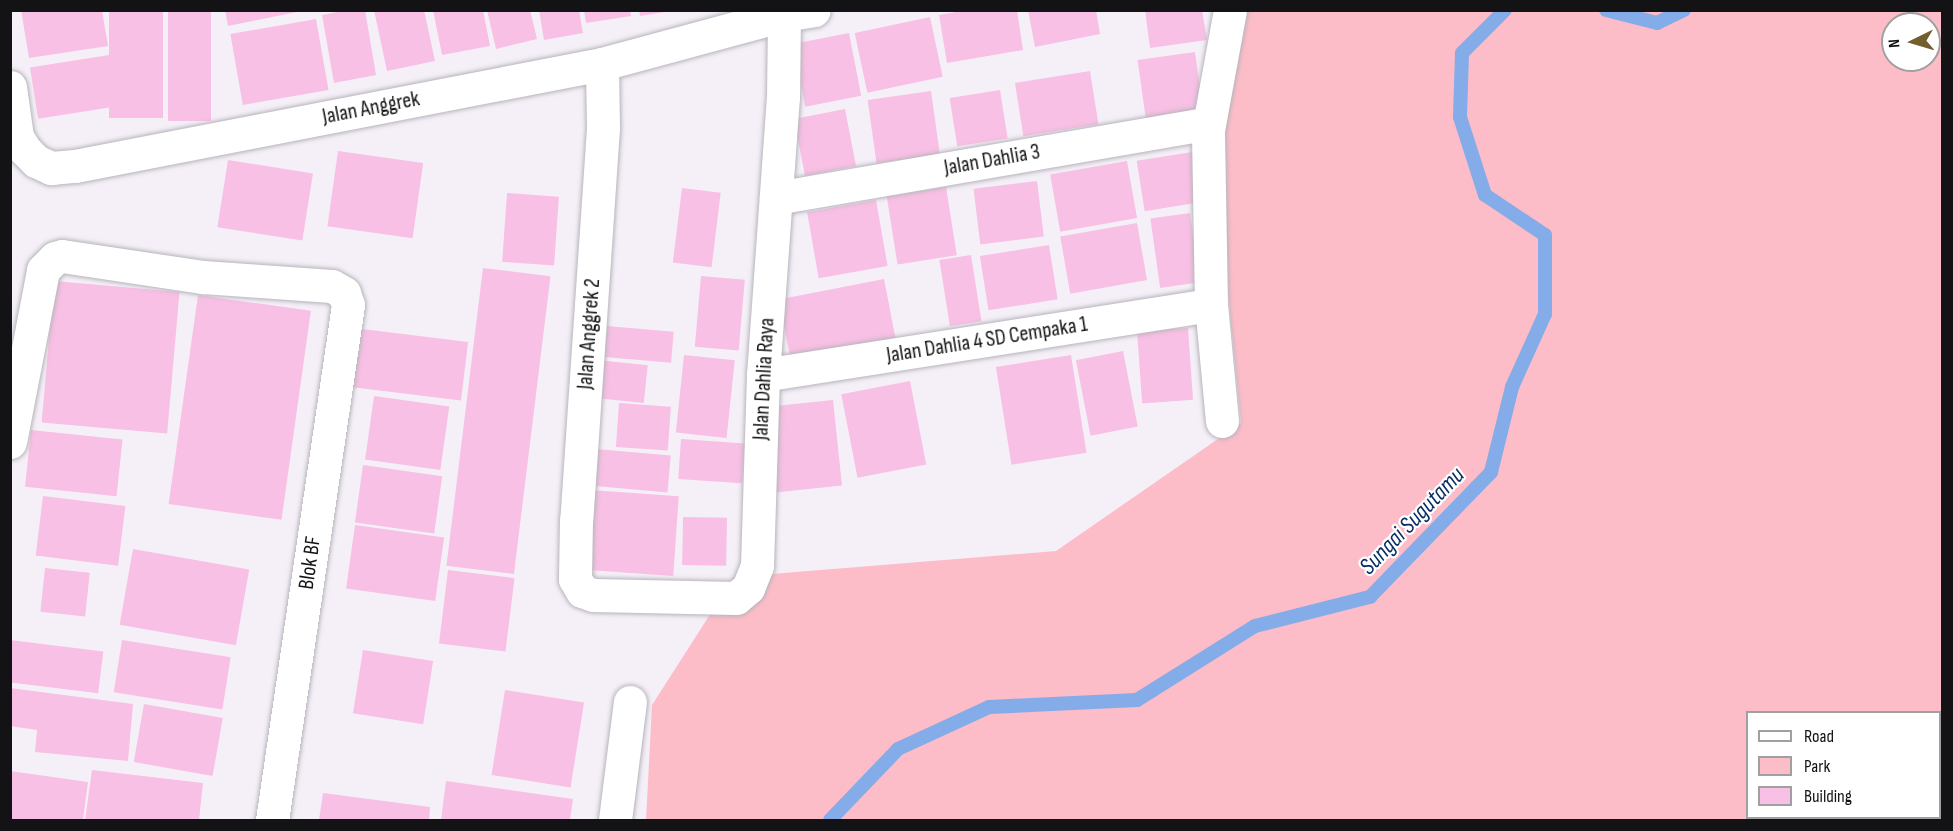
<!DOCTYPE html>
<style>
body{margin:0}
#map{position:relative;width:1953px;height:831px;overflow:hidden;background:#f5f0f8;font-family:"Sofia Sans Condensed",sans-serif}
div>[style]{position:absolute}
.green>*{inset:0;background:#fdbdc8}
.stream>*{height:14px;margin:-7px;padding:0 7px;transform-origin:7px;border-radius:7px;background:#84ace8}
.building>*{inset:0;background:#f8c0e4;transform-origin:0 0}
.roads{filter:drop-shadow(0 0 2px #b8b4bb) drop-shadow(0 0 2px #b8b4bb)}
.minor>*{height:33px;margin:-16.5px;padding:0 16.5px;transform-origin:16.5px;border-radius:16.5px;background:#fff}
span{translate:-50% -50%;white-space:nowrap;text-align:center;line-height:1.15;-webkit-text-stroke:4.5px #fff;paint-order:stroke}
.street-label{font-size:22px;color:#131214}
.water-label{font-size:24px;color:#082e63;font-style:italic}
.frame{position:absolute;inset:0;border:12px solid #131214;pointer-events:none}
.legend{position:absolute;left:1746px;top:711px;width:195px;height:108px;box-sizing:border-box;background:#fff;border:2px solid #a1a0a1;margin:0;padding:8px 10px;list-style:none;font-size:18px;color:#131214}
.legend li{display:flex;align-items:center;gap:12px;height:30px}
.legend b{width:30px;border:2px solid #a1a0a1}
.north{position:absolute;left:1881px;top:12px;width:60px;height:60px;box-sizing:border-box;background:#fff;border:2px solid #a1a0a1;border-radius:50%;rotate:265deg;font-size:16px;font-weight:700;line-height:24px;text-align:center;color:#131214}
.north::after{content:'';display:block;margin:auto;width:21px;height:27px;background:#725f2e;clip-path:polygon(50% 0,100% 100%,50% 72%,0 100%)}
</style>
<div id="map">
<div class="green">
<i style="clip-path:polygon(evenodd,1237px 11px,1942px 11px,1942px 820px,646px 820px,652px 705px,734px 577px,1056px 551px,1241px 423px,1215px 163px,1237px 11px,1893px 24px,1929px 24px,1929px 60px,1893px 60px,1893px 24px,1237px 11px,1748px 712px,1940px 712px,1940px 818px,1748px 818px,1748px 712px)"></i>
</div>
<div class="stream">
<i style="left:1606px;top:10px;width:53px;rotate:14.3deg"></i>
<i style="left:1657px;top:23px;width:30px;rotate:-26deg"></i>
<i style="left:830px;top:820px;width:98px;rotate:-46.2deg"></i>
<i style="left:898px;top:749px;width:100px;rotate:-24.8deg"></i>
<i style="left:989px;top:707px;width:148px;rotate:-2.7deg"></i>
<i style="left:1137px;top:700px;width:139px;rotate:-32.1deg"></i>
<i style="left:1255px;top:626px;width:119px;rotate:-14.2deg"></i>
<i style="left:1370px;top:597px;width:174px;rotate:-45.9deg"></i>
<i style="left:1491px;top:472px;width:88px;rotate:-76.1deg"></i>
<i style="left:1512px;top:387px;width:80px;rotate:-65.7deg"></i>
<i style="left:1545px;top:314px;width:79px;rotate:-90deg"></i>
<i style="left:1545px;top:235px;width:72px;rotate:-146.3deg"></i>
<i style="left:1485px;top:195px;width:82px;rotate:-107.8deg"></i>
<i style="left:1460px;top:117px;width:64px;rotate:-88.2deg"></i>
<i style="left:1462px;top:53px;width:61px;rotate:-45deg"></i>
</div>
<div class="building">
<i style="clip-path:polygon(21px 10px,102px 10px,108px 46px,29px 58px)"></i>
<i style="left:109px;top:10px;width:54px;height:108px"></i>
<i style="left:168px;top:10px;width:43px;height:111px"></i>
<i style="clip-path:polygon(225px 10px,297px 10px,297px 12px,228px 26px)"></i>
<i style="clip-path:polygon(347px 10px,365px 10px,376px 75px,334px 83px,322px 15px)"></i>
<i style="clip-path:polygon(374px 10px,424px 10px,435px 61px,387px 71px)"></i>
<i style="clip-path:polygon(433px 10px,483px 10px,490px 46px,442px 55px)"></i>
<i style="clip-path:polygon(487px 10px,530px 10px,537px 39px,496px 49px)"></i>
<i style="clip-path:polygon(539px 10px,579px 10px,583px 33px,544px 40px)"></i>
<i style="clip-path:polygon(584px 10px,630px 10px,631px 16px,586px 23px)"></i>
<i style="clip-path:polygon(639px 10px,665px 10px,665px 12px,640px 16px)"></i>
<i style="clip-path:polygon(967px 10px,1017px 10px,1023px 50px,947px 63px,939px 15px)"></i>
<i style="clip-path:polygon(1028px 10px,1096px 10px,1100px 34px,1035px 47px)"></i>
<i style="clip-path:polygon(1145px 10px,1202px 10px,1207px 40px,1150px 48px)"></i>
<i style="left:930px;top:17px;width:61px;height:77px;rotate:78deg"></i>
<i style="left:316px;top:19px;width:72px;height:87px;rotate:80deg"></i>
<i style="left:849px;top:33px;width:64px;height:57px;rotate:79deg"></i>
<i style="left:1195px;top:52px;width:64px;height:58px;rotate:82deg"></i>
<i style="left:109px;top:55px;width:52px;height:80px;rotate:81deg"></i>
<i style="left:1090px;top:71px;width:54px;height:76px;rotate:81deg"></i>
<i style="left:1000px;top:90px;width:49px;height:51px;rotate:81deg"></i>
<i style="left:931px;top:91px;width:64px;height:64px;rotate:82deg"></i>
<i style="left:845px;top:109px;width:58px;height:52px;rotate:79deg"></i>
<i style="left:338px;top:151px;width:86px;height:76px;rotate:8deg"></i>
<i style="left:1192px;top:152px;width:51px;height:56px;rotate:81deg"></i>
<i style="left:228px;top:160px;width:86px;height:68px;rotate:9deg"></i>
<i style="left:1127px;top:161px;width:58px;height:78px;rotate:80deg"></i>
<i style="left:1037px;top:181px;width:56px;height:64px;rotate:83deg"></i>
<i style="left:946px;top:187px;width:69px;height:60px;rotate:81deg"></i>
<i style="left:682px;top:188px;width:39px;height:75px;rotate:7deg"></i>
<i style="left:507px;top:193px;width:52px;height:69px;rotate:4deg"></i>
<i style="left:876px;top:200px;width:67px;height:70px;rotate:80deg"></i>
<i style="left:1190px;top:213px;width:70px;height:40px;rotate:82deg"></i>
<i style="left:1137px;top:223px;width:58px;height:78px;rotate:80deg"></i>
<i style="left:1049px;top:245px;width:55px;height:70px;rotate:81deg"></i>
<i style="left:971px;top:255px;width:67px;height:32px;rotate:81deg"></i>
<i style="left:483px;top:268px;width:68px;height:300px;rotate:7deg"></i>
<i style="left:701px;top:276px;width:44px;height:71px;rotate:5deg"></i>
<i style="left:884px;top:279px;width:63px;height:107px;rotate:79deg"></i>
<i style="left:54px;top:281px;width:126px;height:142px;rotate:5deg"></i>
<i style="left:198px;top:295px;width:114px;height:211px;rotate:8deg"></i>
<i style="left:607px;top:326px;width:67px;height:31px;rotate:5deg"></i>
<i style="left:354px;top:328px;width:115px;height:59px;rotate:7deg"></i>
<i style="left:1188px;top:328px;width:72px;height:51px;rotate:86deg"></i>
<i style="left:1123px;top:351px;width:77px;height:48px;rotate:79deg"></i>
<i style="left:684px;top:355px;width:51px;height:78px;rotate:6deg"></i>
<i style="left:1071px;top:355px;width:99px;height:76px;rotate:81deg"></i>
<i style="left:597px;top:360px;width:51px;height:38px;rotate:6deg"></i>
<i style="left:910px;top:381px;width:85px;height:70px;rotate:79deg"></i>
<i style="left:374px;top:396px;width:76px;height:64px;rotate:8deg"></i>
<i style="left:833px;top:400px;width:86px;height:70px;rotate:84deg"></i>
<i style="left:619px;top:403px;width:52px;height:44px;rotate:4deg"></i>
<i style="left:31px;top:430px;width:92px;height:57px;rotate:6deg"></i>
<i style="left:681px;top:439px;width:64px;height:40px;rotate:4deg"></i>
<i style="left:596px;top:449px;width:75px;height:37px;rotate:5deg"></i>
<i style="left:363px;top:465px;width:80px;height:58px;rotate:8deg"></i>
<i style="left:590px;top:490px;width:89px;height:80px;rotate:4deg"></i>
<i style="left:43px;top:496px;width:83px;height:60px;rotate:7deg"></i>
<i style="left:683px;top:517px;width:44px;height:48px;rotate:1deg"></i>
<i style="left:355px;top:525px;width:90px;height:64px;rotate:8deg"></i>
<i style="left:133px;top:549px;width:118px;height:77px;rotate:10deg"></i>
<i style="left:45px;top:568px;width:45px;height:44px;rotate:6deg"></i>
<i style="left:448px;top:570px;width:67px;height:74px;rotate:7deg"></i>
<i style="left:10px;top:640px;width:94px;height:42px;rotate:7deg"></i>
<i style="left:122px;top:640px;width:110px;height:53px;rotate:9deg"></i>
<i style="left:363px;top:650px;width:71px;height:64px;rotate:9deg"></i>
<i style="clip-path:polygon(10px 688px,133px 704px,128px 761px,35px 752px,37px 730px,10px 726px)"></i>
<i style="left:505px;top:690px;width:80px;height:86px;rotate:9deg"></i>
<i style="left:144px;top:704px;width:80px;height:59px;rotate:10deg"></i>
<i style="clip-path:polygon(92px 770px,203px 783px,199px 820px,85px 820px)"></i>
<i style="clip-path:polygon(10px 771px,88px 782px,83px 820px,10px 820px)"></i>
<i style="clip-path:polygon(446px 781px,573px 799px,570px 820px,441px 820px)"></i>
<i style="clip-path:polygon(323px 793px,430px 807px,429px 820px,319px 820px)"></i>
</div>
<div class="roads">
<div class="minor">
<i style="left:602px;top:64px;width:64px;rotate:89.1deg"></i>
<i style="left:603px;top:128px;width:393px;rotate:93.9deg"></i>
<i style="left:576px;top:520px;width:59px;rotate:91deg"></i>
<i style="left:575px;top:579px;width:14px;rotate:60deg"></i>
<i style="left:582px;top:591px;width:12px;rotate:20deg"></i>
<i style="left:593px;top:595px;width:143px;rotate:1.2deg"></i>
<i style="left:736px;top:598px;width:16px;rotate:-40deg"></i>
<i style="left:748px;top:588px;width:24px;rotate:-68deg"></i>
<i style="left:757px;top:566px;width:191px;rotate:-88.2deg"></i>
<i style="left:763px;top:375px;width:278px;rotate:-85.9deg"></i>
<i style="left:783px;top:98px;width:88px;rotate:-89.3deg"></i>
<i style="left:10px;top:87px;width:50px;rotate:82deg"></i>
<i style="left:17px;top:137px;width:15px;rotate:58deg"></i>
<i style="left:25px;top:150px;width:16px;rotate:45deg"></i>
<i style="left:36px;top:161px;width:17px;rotate:25deg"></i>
<i style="left:51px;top:168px;width:24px;rotate:-5deg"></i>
<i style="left:75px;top:166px;width:537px;rotate:-10.95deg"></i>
<i style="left:602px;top:64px;width:188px;rotate:-15.1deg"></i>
<i style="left:784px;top:15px;width:30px;rotate:-9deg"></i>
<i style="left:776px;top:198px;width:439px;rotate:-9.8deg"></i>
<i style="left:763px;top:375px;width:453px;rotate:-8.9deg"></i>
<i style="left:1222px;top:421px;width:117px;rotate:-95.4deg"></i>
<i style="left:1211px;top:305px;width:175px;rotate:-91deg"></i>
<i style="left:1208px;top:130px;width:122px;rotate:-79.6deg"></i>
<i style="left:10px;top:442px;width:175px;rotate:-79.1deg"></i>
<i style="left:43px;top:270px;width:17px;rotate:-45deg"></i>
<i style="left:55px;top:258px;width:7px;rotate:-16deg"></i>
<i style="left:62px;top:256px;width:143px;rotate:8.5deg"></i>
<i style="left:203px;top:277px;width:129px;rotate:4deg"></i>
<i style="left:332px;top:286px;width:14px;rotate:30deg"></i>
<i style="left:344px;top:293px;width:13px;rotate:72deg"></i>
<i style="left:348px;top:305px;width:521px;rotate:98.39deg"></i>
<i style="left:615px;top:820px;width:119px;rotate:-82.8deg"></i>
</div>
</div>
<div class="street-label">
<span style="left:371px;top:108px;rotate:-11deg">Jalan Anggrek</span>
<span style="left:992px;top:160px;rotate:-10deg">Jalan Dahlia 3</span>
<span style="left:589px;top:334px;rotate:-86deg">Jalan Anggrek 2</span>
<span style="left:987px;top:340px;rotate:-9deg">Jalan Dahlia 4 SD Cempaka 1</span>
<span style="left:764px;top:379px;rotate:-87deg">Jalan Dahlia Raya</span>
<span style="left:310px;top:563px;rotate:-82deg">Blok BF</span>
</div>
<div class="water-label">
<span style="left:1412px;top:521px;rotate:-46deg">Sungai Sugutamu</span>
</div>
<div class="frame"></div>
<ul class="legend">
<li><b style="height:8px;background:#fff"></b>Road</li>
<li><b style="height:16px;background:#fdbdc8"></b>Park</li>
<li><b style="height:16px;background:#f8c0e4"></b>Building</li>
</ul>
<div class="north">N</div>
</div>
